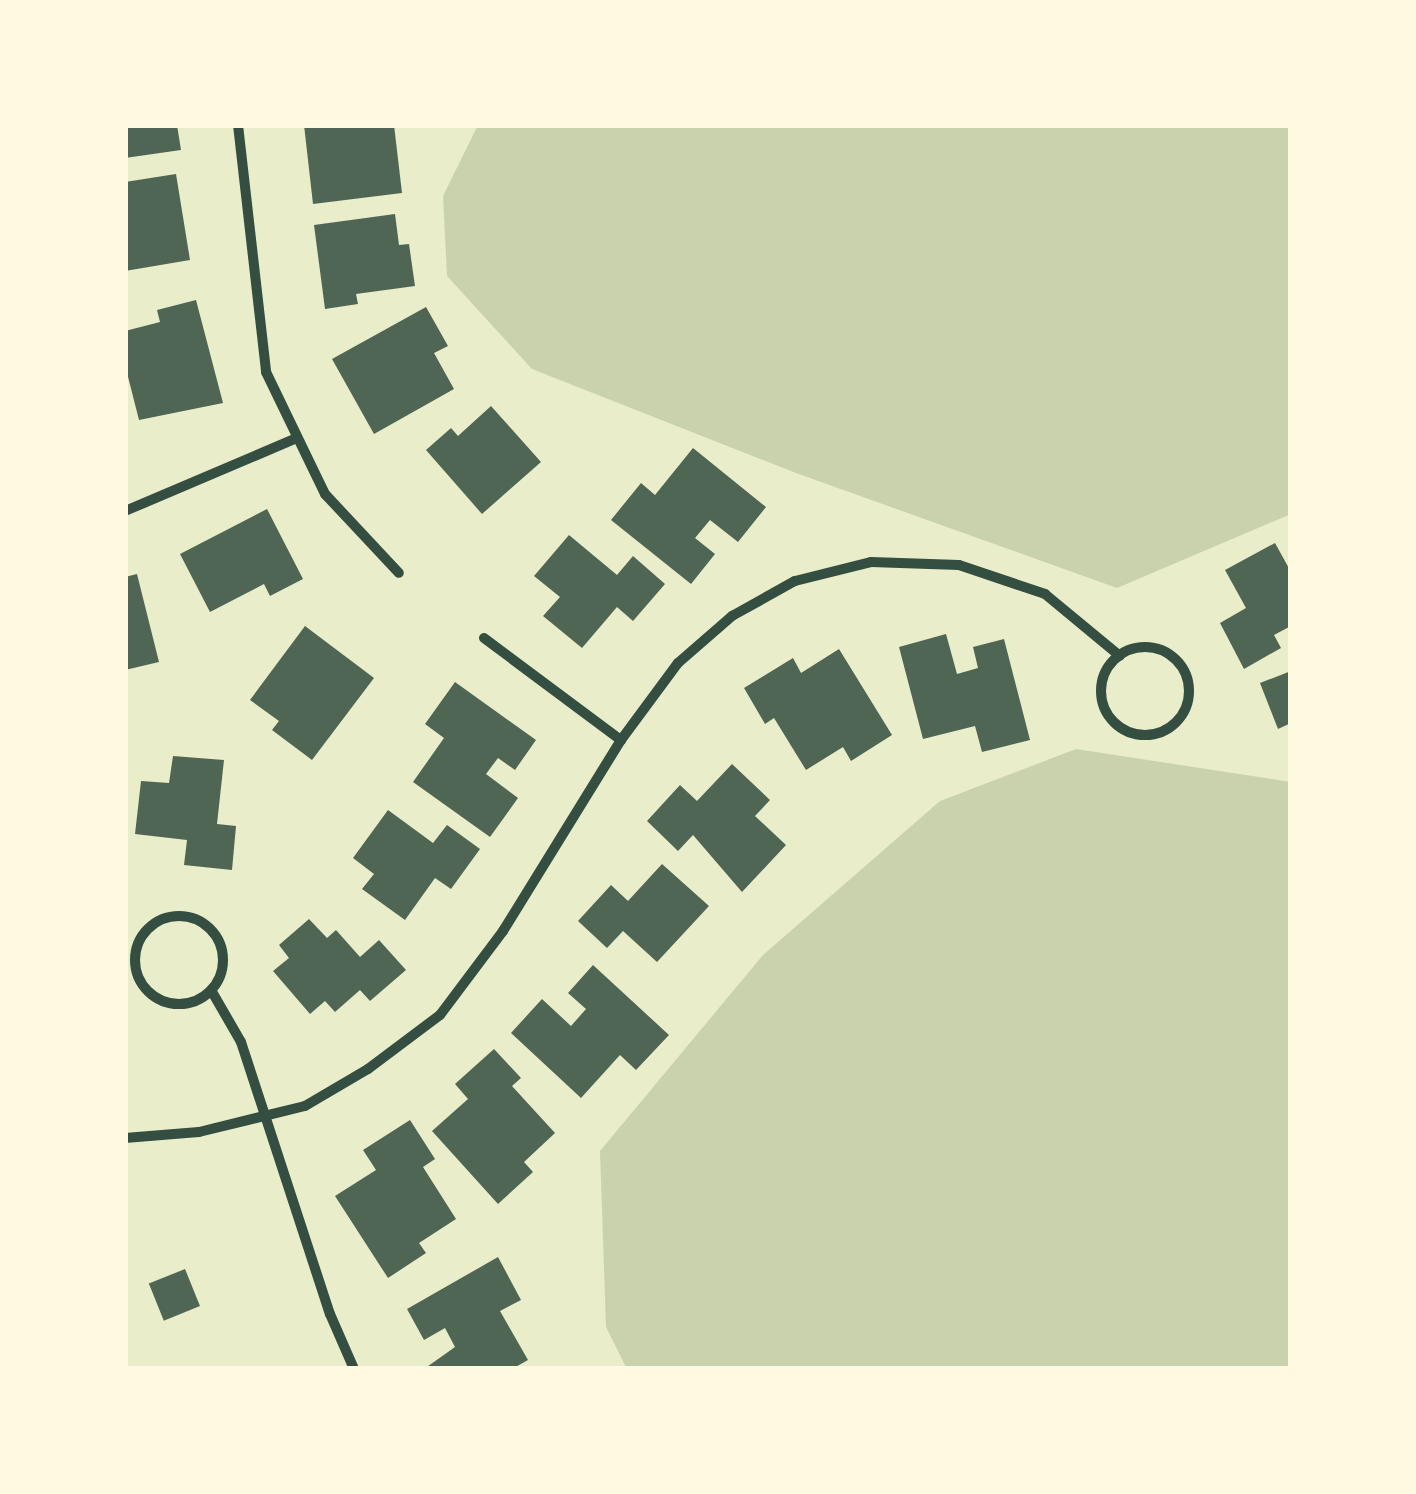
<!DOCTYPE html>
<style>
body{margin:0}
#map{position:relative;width:1416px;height:1494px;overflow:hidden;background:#e9edc9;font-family:"Golos Text",sans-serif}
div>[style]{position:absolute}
.green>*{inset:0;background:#cad2ad}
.building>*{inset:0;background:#4f6655;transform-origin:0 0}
.minor>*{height:10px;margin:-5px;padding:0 5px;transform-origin:5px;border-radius:5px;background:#344e41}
.minor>.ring{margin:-5px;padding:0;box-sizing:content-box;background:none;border:10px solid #344e41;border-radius:50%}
span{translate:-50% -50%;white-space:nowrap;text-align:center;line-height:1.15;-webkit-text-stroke:8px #fefae0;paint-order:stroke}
.frame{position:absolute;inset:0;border:128px solid #fefae0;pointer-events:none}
</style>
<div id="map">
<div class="green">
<i style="clip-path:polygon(478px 125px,1291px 125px,1291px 514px,1117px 588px,796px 473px,532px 369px,447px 276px,443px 196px)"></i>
<i style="clip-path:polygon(1076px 749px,1291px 782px,1291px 1369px,627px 1369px,606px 1327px,600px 1151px,763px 955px,940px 801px)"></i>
</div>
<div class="building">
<i style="clip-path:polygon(125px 125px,177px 125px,181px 150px,125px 158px)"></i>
<i style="clip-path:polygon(304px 125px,394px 125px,402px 193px,313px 204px)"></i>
<i style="clip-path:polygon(176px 174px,190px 260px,125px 271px,125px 182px)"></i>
<i style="clip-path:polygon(395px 214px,399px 245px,409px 244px,415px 286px,356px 294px,358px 304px,325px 309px,314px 225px)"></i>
<i style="clip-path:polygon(196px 300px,223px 403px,139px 420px,125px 365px,125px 331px,160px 322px,157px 310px)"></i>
<i style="clip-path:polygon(426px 307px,448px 346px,434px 353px,454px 389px,374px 434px,332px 359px)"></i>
<i style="clip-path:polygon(491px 406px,541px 462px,482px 514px,426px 450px,451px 428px,458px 436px)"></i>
<i style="clip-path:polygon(693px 448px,766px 507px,738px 542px,710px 520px,695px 538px,715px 554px,691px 584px,611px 520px,641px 483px,655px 495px)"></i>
<i style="clip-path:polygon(267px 509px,303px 579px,270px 596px,264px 584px,210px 612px,180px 554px)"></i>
<i style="clip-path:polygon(569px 535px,617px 575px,633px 556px,665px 584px,633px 621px,617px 607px,582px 648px,543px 616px,560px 597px,534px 576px)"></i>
<i style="clip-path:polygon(1275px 543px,1291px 572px,1291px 626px,1274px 635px,1281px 648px,1244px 669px,1220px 623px,1246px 608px,1225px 570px)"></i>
<i style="clip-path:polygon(137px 574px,159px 662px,125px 670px,125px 577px)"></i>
<i style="clip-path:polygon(305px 626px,374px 678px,312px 760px,272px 730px,279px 721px,250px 700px)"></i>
<i style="clip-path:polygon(946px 634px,957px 674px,978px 668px,973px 647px,1004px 639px,1030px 740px,982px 752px,975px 726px,923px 739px,899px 647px)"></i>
<i style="clip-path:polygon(839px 649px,892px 735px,851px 761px,843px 747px,806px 770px,774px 718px,765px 724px,744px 688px,793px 658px,801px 673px)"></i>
<i style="clip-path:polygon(1291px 671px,1291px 723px,1278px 729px,1260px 683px)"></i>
<i style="clip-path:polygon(455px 682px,536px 740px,515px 770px,498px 758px,486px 774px,518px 798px,490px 837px,413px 782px,444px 738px,425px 724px)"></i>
<i style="clip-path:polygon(173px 756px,224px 760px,217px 824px,236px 826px,232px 870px,184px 865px,187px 840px,135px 834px,141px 781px,169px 783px)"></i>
<i style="clip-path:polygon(732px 764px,770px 800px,755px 816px,786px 845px,742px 892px,693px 835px,678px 851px,647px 821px,680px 785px,697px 801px)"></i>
<i style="clip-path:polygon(388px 810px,433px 843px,447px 825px,480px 849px,451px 889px,435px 878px,405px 920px,362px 889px,374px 874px,353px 858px)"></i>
<i style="clip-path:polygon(662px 864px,709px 906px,657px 962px,623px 931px,607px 948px,578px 921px,611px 885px,628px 901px)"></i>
<i style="clip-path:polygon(309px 919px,327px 938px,336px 930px,360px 957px,379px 940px,406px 970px,370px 1001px,360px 990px,335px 1012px,325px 1001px,310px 1014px,273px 971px,289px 958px,279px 945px)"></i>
<i style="clip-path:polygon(593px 965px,669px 1035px,636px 1070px,620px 1055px,581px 1098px,511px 1033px,542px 999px,571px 1026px,586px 1009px,568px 993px)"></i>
<i style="clip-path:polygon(494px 1049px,521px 1078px,512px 1086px,555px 1133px,524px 1162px,533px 1172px,498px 1204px,432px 1131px,468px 1099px,455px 1084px)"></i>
<i style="clip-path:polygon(410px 1120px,435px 1159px,423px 1167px,456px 1219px,419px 1243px,426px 1253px,388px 1278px,335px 1196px,376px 1170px,363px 1150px)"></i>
<i style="clip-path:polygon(498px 1257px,521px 1300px,500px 1311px,528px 1360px,512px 1369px,424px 1369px,455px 1347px,445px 1328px,424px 1340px,407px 1309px)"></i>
<i style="left:185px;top:1269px;width:40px;height:39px;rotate:68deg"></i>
</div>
<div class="minor">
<i style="left:238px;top:125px;width:249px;rotate:83.5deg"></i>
<i style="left:266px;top:372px;width:136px;rotate:64.2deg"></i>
<i style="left:325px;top:494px;width:108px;rotate:46.9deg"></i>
<i style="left:125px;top:511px;width:185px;rotate:-23deg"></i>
<i style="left:484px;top:638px;width:171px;rotate:36.7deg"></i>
<i class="ring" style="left:1101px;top:647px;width:78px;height:78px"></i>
<i class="ring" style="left:135px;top:916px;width:78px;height:78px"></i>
<i style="left:211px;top:990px;width:60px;rotate:60deg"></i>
<i style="left:241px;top:1042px;width:286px;rotate:71.9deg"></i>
<i style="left:330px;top:1314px;width:60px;rotate:66.4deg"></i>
<i style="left:125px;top:1138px;width:74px;rotate:-4.6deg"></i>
<i style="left:199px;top:1132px;width:109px;rotate:-13.8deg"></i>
<i style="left:305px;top:1106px;width:73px;rotate:-30.4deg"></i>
<i style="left:368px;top:1069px;width:90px;rotate:-36.9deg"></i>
<i style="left:440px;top:1015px;width:105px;rotate:-53.1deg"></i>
<i style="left:503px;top:931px;width:225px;rotate:-58.3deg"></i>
<i style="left:621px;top:740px;width:96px;rotate:-53.5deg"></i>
<i style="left:678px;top:663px;width:72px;rotate:-41deg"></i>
<i style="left:732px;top:616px;width:72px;rotate:-29.1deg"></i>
<i style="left:795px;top:581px;width:78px;rotate:-14deg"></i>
<i style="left:871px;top:562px;width:88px;rotate:2deg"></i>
<i style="left:959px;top:565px;width:91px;rotate:18.6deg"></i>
<i style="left:1045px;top:594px;width:97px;rotate:39.6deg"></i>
</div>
<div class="frame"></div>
</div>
